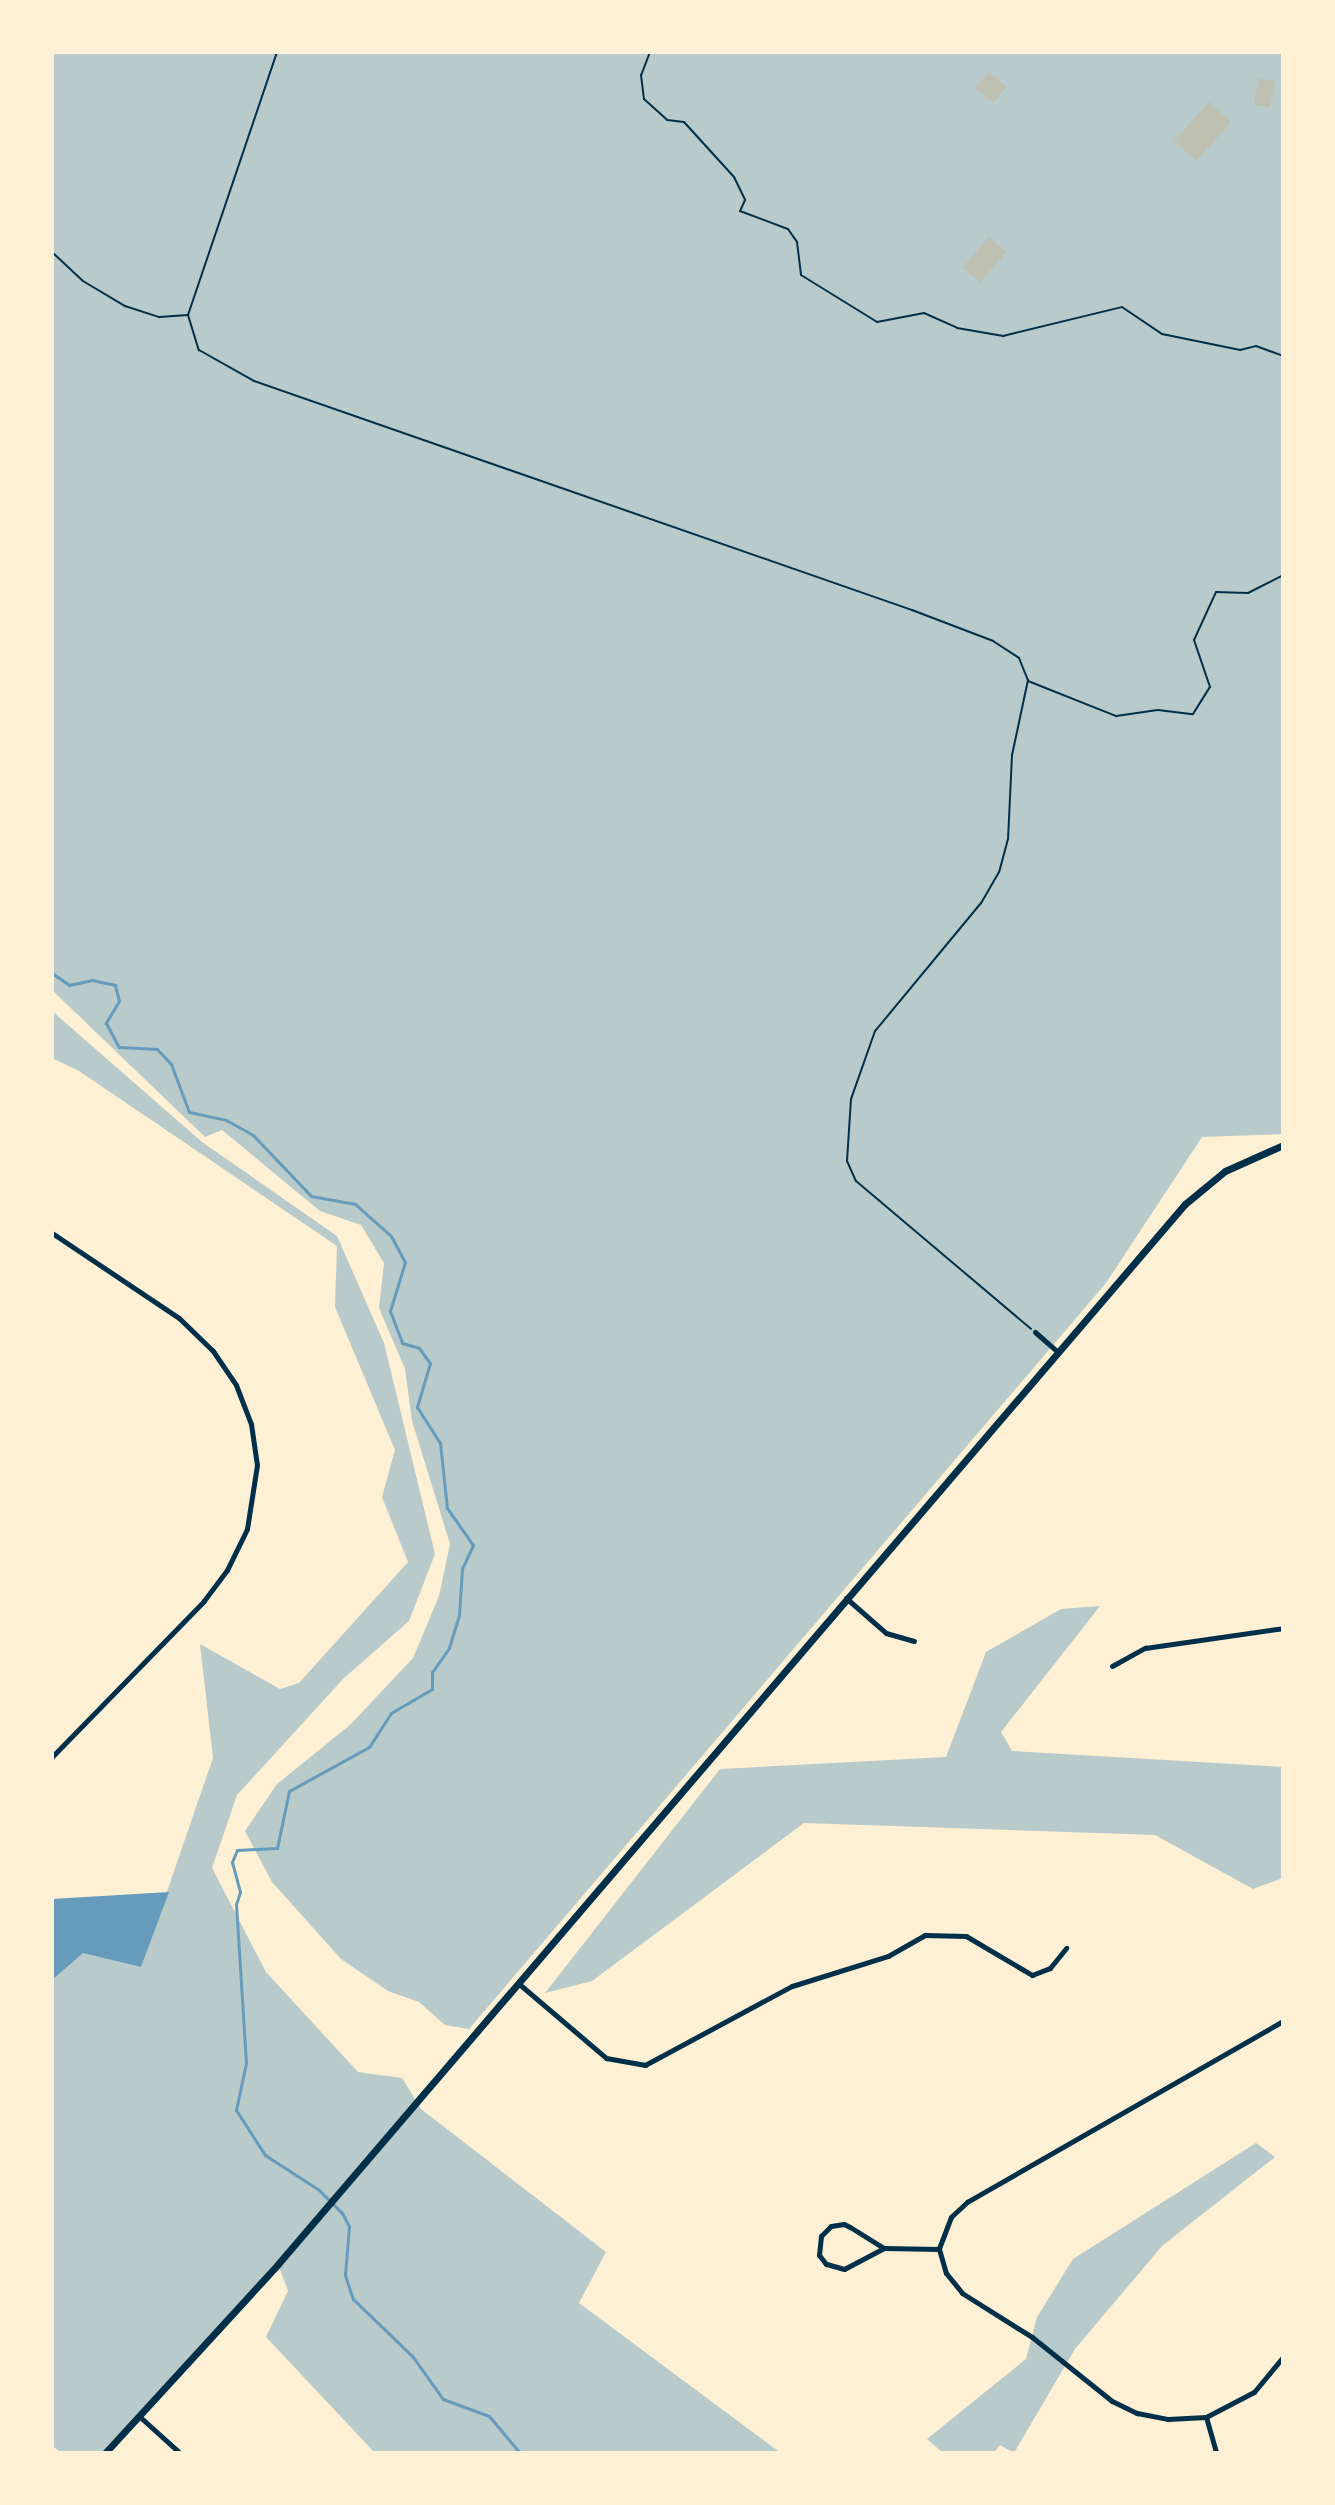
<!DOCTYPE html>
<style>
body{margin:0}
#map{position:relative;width:1335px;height:2505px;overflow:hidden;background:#fdf0d5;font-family:Inter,sans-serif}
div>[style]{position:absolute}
.green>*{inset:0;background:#b9caca}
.water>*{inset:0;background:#669bbc}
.stream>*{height:3px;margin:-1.5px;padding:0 1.5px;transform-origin:1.5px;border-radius:1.5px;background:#669bbc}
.building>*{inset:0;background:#bec0b2;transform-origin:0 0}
.path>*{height:2px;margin:-1px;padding:0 1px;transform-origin:1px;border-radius:1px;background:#003049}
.minor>*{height:5px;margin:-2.5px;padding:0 2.5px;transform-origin:2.5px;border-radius:2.5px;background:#003049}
.tertiary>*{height:7px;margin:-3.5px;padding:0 3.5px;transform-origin:3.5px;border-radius:3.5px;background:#003049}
span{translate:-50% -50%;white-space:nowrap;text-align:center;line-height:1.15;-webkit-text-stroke:7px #fdf0d5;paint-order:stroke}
.frame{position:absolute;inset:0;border:54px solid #fdf0d5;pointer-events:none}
</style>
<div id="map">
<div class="green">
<i style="clip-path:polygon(52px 52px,1283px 52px,1283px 1134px,1202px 1137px,1106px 1283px,469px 2029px,445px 2025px,419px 2002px,388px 1991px,341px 1959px,272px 1882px,245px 1831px,277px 1784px,350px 1725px,413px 1658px,439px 1596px,450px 1544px,412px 1421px,405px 1369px,379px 1308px,384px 1263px,361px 1225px,320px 1211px,222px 1130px,205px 1137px,52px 990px)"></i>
<i style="clip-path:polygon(52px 1011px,202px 1142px,337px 1236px,384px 1343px,435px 1554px,409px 1621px,343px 1679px,237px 1795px,212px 1868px,266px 1972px,358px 2072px,402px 2078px,421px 2109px,606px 2252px,579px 2303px,781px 2453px,375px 2453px,266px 2337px,288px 2291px,278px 2264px,102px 2453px,62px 2453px,52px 2446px,52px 1980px,82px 1952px,141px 1967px,213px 1758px,200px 1644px,280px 1689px,299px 1683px,408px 1562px,382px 1497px,395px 1450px,335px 1307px,337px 1246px,79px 1071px,52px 1058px)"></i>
<i style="clip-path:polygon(1100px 1606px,1001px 1732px,1012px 1751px,1283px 1767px,1283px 1878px,1253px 1889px,1155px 1835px,804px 1823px,592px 1981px,545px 1993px,720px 1769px,946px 1757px,986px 1652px,1061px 1609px)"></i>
<i style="clip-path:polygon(1256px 2143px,1275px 2157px,1162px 2246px,1075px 2349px,1014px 2453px,1000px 2445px,994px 2453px,943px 2453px,927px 2439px,1026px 2359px,1037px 2317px,1073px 2259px)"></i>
</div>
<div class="water">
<i style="clip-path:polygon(169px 1892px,141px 1967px,83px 1953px,52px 1980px,52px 1899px)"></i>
</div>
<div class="stream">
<i style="left:52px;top:973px;width:21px;rotate:35deg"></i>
<i style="left:69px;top:985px;width:24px;rotate:-12deg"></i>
<i style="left:92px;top:980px;width:24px;rotate:12deg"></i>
<i style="left:115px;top:985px;width:16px;rotate:76deg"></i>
<i style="left:119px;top:1001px;width:26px;rotate:121deg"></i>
<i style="left:106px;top:1023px;width:27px;rotate:62deg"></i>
<i style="left:119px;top:1047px;width:38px;rotate:3deg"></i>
<i style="left:157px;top:1049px;width:21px;rotate:47deg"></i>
<i style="left:171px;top:1064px;width:51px;rotate:69.4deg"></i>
<i style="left:189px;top:1112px;width:38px;rotate:12deg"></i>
<i style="left:226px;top:1120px;width:31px;rotate:29deg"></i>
<i style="left:253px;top:1135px;width:84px;rotate:46.4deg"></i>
<i style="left:311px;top:1196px;width:45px;rotate:10.3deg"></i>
<i style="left:355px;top:1204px;width:48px;rotate:41.6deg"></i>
<i style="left:391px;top:1236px;width:30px;rotate:62deg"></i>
<i style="left:405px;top:1262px;width:51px;rotate:107deg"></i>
<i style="left:390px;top:1311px;width:34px;rotate:69deg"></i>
<i style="left:402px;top:1343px;width:18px;rotate:16deg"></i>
<i style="left:419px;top:1348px;width:19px;rotate:54deg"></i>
<i style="left:430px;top:1363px;width:46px;rotate:106.5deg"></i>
<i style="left:417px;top:1407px;width:43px;rotate:57.4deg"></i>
<i style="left:440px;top:1443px;width:65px;rotate:83.9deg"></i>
<i style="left:447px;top:1508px;width:45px;rotate:54.9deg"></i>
<i style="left:473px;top:1545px;width:26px;rotate:115deg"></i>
<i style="left:462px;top:1569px;width:46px;rotate:93.7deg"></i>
<i style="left:459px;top:1615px;width:34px;rotate:107deg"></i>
<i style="left:449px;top:1648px;width:29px;rotate:125deg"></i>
<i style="left:432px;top:1672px;width:17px;rotate:90deg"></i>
<i style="left:432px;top:1689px;width:48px;rotate:149.7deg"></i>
<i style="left:391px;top:1713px;width:40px;rotate:122.9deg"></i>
<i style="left:369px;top:1747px;width:91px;rotate:151.2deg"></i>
<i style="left:289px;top:1791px;width:58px;rotate:101.9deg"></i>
<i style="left:277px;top:1848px;width:40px;rotate:177.1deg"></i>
<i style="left:237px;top:1850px;width:13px;rotate:113deg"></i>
<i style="left:232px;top:1862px;width:31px;rotate:75deg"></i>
<i style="left:240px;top:1892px;width:13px;rotate:108deg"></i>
<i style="left:236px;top:1904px;width:159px;rotate:86.4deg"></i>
<i style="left:246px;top:2063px;width:48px;rotate:102deg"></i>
<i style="left:236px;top:2110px;width:54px;rotate:57.2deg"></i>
<i style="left:265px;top:2155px;width:64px;rotate:32.9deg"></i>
<i style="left:319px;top:2190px;width:33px;rotate:45deg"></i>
<i style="left:342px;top:2213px;width:15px;rotate:62deg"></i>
<i style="left:349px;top:2226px;width:49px;rotate:94.7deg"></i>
<i style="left:345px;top:2275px;width:25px;rotate:72deg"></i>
<i style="left:353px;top:2299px;width:83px;rotate:44deg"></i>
<i style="left:413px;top:2357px;width:52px;rotate:54.5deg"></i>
<i style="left:443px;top:2399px;width:49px;rotate:20.3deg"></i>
<i style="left:489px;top:2416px;width:48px;rotate:50deg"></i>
</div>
<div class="building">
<i style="left:989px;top:72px;width:23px;height:21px;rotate:40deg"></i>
<i style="left:1259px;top:78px;width:16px;height:27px;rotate:11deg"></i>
<i style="left:1209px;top:102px;width:30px;height:52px;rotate:42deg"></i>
<i style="left:989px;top:237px;width:23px;height:40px;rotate:41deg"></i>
</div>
<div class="path">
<i style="left:650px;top:52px;width:25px;rotate:111deg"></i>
<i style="left:641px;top:75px;width:24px;rotate:83deg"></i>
<i style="left:644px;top:99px;width:31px;rotate:42deg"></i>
<i style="left:667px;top:120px;width:17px;rotate:7deg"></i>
<i style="left:684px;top:122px;width:74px;rotate:47.7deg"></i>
<i style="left:734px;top:177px;width:25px;rotate:64deg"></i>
<i style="left:745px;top:200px;width:12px;rotate:114deg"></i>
<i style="left:740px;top:211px;width:51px;rotate:20.6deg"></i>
<i style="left:788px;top:229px;width:16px;rotate:55deg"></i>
<i style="left:797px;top:242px;width:33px;rotate:83deg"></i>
<i style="left:801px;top:275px;width:89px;rotate:31.7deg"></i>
<i style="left:877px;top:322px;width:48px;rotate:-10.8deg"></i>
<i style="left:924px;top:313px;width:36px;rotate:24deg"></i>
<i style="left:957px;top:328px;width:47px;rotate:9.9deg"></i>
<i style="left:1003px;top:336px;width:122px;rotate:-13.7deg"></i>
<i style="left:1122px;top:307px;width:48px;rotate:34deg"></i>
<i style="left:1162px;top:334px;width:80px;rotate:11.6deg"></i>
<i style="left:1240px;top:350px;width:16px;rotate:-14deg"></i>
<i style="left:1256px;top:346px;width:29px;rotate:20deg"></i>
<i style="left:52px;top:252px;width:42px;rotate:43.1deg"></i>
<i style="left:83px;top:281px;width:49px;rotate:30.8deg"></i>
<i style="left:125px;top:306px;width:36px;rotate:18deg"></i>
<i style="left:159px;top:317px;width:29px;rotate:-4deg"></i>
<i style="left:188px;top:315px;width:278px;rotate:-71.3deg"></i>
<i style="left:188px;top:315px;width:37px;rotate:73deg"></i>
<i style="left:199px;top:350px;width:63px;rotate:29.4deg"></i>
<i style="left:254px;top:381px;width:697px;rotate:19.19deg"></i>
<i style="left:912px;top:610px;width:87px;rotate:20.9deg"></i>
<i style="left:993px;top:641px;width:31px;rotate:33deg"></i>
<i style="left:1019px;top:658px;width:24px;rotate:68deg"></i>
<i style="left:1028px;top:680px;width:77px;rotate:102deg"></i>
<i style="left:1012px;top:755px;width:84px;rotate:92.7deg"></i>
<i style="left:1008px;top:839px;width:34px;rotate:105deg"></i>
<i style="left:999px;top:872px;width:36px;rotate:120deg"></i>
<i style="left:981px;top:903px;width:166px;rotate:129.6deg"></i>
<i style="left:875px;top:1031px;width:72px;rotate:109.4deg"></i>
<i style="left:851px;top:1099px;width:62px;rotate:93.7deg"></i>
<i style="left:847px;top:1161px;width:22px;rotate:66deg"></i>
<i style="left:856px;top:1181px;width:229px;rotate:40.2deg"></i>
<i style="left:1028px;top:681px;width:95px;rotate:21.7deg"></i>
<i style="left:1116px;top:716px;width:42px;rotate:-8.1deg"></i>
<i style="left:1158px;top:710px;width:35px;rotate:7deg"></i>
<i style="left:1193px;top:714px;width:32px;rotate:-58deg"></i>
<i style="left:1210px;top:687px;width:50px;rotate:-108.8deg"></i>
<i style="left:1194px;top:640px;width:53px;rotate:-65.4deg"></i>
<i style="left:1216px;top:592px;width:32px;rotate:2deg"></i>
<i style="left:1248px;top:593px;width:39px;rotate:-27deg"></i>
</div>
<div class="minor">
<i style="left:52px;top:1233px;width:153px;rotate:33.8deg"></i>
<i style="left:179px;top:1318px;width:47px;rotate:44.1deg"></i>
<i style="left:213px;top:1351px;width:41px;rotate:55.9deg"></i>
<i style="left:236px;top:1385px;width:42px;rotate:69deg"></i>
<i style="left:251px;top:1424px;width:41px;rotate:81.7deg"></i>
<i style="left:257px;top:1465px;width:65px;rotate:98.9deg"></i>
<i style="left:247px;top:1529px;width:46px;rotate:116deg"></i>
<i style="left:227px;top:1570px;width:39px;rotate:127deg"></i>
<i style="left:204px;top:1601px;width:218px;rotate:134.3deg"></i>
<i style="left:1035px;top:1332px;width:29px;rotate:41deg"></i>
<i style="left:846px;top:1598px;width:53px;rotate:41.2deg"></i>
<i style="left:886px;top:1633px;width:29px;rotate:16deg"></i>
<i style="left:1112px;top:1666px;width:38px;rotate:-29deg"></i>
<i style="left:1145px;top:1648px;width:139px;rotate:-8.2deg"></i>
<i style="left:518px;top:1983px;width:116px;rotate:40.4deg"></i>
<i style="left:606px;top:2058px;width:40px;rotate:10deg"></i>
<i style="left:645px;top:2065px;width:167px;rotate:-28.3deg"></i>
<i style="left:792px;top:1986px;width:101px;rotate:-17.4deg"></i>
<i style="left:888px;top:1956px;width:43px;rotate:-29.6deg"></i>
<i style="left:925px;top:1935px;width:41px;rotate:1.4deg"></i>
<i style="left:966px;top:1936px;width:77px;rotate:30.6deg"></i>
<i style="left:1032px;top:1975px;width:19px;rotate:-21deg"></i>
<i style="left:1050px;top:1968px;width:26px;rotate:-51deg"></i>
<i style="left:1283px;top:2021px;width:364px;rotate:150.2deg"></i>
<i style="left:967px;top:2202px;width:22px;rotate:137deg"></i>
<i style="left:951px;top:2217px;width:34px;rotate:111deg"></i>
<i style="left:939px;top:2249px;width:25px;rotate:74deg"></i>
<i style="left:946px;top:2273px;width:26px;rotate:51deg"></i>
<i style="left:962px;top:2293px;width:83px;rotate:32.2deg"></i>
<i style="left:1032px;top:2337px;width:102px;rotate:38.7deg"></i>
<i style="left:1112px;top:2401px;width:28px;rotate:26deg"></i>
<i style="left:1137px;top:2413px;width:32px;rotate:11deg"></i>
<i style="left:1168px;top:2419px;width:38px;rotate:-3deg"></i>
<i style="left:1206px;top:2417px;width:54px;rotate:-27.5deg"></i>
<i style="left:1254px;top:2392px;width:45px;rotate:-50.4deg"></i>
<i style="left:844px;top:2224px;width:7px;rotate:27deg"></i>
<i style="left:850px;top:2227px;width:40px;rotate:32deg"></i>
<i style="left:884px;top:2248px;width:45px;rotate:152.3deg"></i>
<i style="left:844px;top:2269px;width:19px;rotate:-164deg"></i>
<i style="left:826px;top:2264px;width:11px;rotate:-128deg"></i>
<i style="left:819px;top:2255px;width:19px;rotate:-84deg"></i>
<i style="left:821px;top:2236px;width:14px;rotate:-45deg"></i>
<i style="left:831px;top:2226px;width:13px;rotate:-9deg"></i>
<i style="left:884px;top:2248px;width:55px;rotate:1deg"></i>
<i style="left:139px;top:2416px;width:55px;rotate:42.1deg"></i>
<i style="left:1206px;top:2417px;width:37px;rotate:74deg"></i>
</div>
<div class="tertiary">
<i style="left:105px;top:2453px;width:256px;rotate:-47.5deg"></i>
<i style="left:278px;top:2264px;width:1395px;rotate:-49.45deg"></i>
<i style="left:1185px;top:1204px;width:52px;rotate:-39.5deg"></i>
<i style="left:1225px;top:1171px;width:64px;rotate:-24.1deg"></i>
</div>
<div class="frame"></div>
</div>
